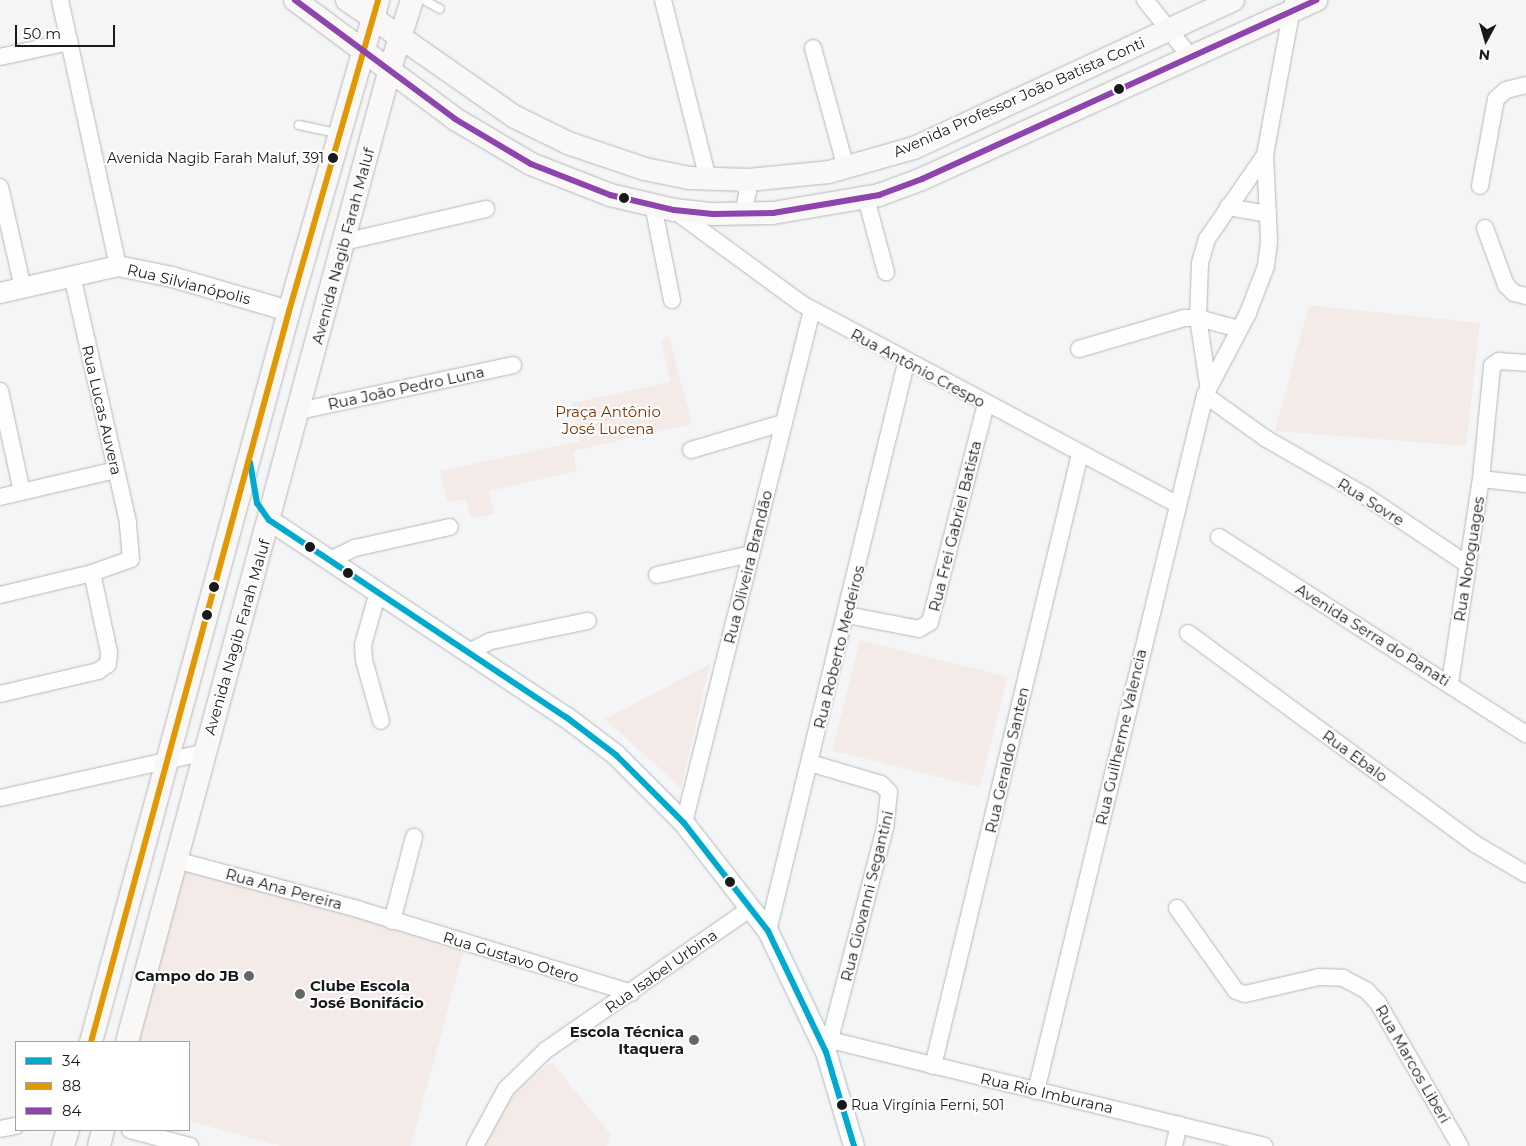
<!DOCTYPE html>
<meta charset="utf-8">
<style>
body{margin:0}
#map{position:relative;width:1526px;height:1146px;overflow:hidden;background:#f4f5f7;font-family:Montserrat,sans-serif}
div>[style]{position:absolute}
.green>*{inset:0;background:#f4ebe8;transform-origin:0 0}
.roads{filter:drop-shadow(0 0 1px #b6b7b9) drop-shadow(0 0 1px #b6b7b9)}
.service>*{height:8px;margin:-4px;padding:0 4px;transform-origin:4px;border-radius:4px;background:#fdfefe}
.minor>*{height:16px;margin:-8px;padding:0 8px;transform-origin:8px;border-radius:8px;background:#fdfefe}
.tertiary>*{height:20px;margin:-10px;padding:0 10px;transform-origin:10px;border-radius:10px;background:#fdfefe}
.secondary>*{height:22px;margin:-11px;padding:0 11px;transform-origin:11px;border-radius:11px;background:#faf8f7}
.bus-1>*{height:6px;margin:-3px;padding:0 3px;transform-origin:3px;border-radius:3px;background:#00a9ce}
.bus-2>*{height:6px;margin:-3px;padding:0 3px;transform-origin:3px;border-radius:3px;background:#e19803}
.bus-3>*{height:6px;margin:-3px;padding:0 3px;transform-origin:3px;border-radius:3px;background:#8e44ad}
.dots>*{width:14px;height:14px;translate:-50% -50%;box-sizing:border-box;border:2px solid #fff;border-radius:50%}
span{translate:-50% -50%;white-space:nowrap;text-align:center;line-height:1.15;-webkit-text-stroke:4px #fff;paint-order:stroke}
.bus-label{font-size:14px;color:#18191a}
.right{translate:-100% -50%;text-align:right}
.left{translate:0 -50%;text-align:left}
.street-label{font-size:15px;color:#18191a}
.park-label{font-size:15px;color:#7f3402}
.poi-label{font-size:15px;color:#18191a;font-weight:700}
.legend{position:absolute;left:15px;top:1041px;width:175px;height:90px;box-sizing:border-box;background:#fff;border:1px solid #a3a3a3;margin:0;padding:6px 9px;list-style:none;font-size:15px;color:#18191a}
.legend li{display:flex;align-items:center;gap:10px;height:25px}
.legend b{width:25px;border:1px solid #a3a3a3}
.north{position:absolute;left:1461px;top:15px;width:50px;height:50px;-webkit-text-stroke:4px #fff;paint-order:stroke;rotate:186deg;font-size:14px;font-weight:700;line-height:20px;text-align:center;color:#18191a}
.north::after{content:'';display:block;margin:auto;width:18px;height:22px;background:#18191a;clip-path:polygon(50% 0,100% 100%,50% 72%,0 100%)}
.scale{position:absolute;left:15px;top:25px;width:100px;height:22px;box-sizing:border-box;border:2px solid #18191a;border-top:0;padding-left:6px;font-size:15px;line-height:18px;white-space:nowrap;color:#18191a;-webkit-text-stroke:4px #fff;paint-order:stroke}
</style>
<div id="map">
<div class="green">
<i style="clip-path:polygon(1309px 305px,1480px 323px,1466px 446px,1275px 431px)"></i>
<i style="clip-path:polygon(669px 337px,692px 424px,573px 451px,577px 471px,489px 491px,494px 514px,471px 519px,466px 499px,447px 503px,440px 471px,580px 441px,572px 403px,670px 382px,661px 340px)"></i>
<i style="left:860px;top:640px;width:152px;height:114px;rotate:14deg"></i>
<i style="clip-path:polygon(710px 664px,681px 788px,605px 719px)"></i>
<i style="clip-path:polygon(181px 870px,465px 946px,411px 1146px,281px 1146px,189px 1121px,189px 1042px,135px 1042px)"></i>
<i style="clip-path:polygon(552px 1062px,610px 1134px,607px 1146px,481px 1146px,499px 1113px,522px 1085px)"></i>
</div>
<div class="roads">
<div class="service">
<i style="left:424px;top:0;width:18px;rotate:29deg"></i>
<i style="left:299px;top:125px;width:40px;rotate:12deg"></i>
</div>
<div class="minor">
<i style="left:60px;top:0;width:272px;rotate:77.7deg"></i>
<i style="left:663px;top:0;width:185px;rotate:75.9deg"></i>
<i style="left:1145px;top:0;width:70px;rotate:51.3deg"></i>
<i style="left:813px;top:48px;width:124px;rotate:74.6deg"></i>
<i style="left:0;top:57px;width:71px;rotate:-12.3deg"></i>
<i style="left:740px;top:180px;width:14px;rotate:54deg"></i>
<i style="left:748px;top:191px;width:23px;rotate:103deg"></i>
<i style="left:1480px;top:186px;width:88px;rotate:-79.6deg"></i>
<i style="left:1496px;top:99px;width:13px;rotate:-42deg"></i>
<i style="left:1506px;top:90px;width:21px;rotate:-14deg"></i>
<i style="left:0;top:187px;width:104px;rotate:77.2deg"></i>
<i style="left:866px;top:198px;width:77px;rotate:74.9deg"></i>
<i style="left:653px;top:205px;width:97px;rotate:78.7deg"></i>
<i style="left:1228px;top:207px;width:40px;rotate:10deg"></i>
<i style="left:675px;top:211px;width:157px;rotate:36.2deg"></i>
<i style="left:802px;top:304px;width:424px;rotate:28.1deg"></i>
<i style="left:1485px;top:228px;width:61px;rotate:69.8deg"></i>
<i style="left:1506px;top:285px;width:11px;rotate:45deg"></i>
<i style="left:1514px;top:293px;width:12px;rotate:14deg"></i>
<i style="left:344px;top:242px;width:146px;rotate:-13.1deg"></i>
<i style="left:1079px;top:349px;width:109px;rotate:-16.4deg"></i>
<i style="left:1184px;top:318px;width:14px"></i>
<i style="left:1198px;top:318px;width:42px;rotate:15deg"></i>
<i style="left:1208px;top:384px;width:67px;rotate:-98.6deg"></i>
<i style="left:1198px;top:318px;width:55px;rotate:-87.9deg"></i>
<i style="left:1200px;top:263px;width:25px;rotate:-74deg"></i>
<i style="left:1207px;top:239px;width:102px;rotate:-55.4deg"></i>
<i style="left:0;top:391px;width:103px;rotate:77.7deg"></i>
<i style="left:1205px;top:395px;width:74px;rotate:35.6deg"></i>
<i style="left:1265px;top:438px;width:114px;rotate:29.9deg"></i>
<i style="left:1364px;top:495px;width:125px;rotate:33.9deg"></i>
<i style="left:299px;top:411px;width:219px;rotate:-12.1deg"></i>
<i style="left:691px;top:450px;width:96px;rotate:-16.4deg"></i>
<i style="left:1481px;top:479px;width:45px;rotate:6.3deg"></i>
<i style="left:0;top:497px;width:119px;rotate:-13.1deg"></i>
<i style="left:1219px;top:537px;width:365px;rotate:32.7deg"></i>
<i style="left:330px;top:560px;width:28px;rotate:-26deg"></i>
<i style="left:355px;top:548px;width:97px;rotate:-12.5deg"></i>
<i style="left:657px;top:575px;width:96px;rotate:-12.6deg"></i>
<i style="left:378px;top:592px;width:55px;rotate:105.8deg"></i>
<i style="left:363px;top:645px;width:15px;rotate:86deg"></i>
<i style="left:364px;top:660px;width:63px;rotate:74.4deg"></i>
<i style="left:0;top:595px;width:95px;rotate:-13.4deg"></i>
<i style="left:92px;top:573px;width:41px;rotate:-19.7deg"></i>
<i style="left:131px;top:559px;width:37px;rotate:-95deg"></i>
<i style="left:128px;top:522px;width:252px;rotate:-102.8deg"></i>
<i style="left:847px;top:615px;width:73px;rotate:11deg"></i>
<i style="left:919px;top:629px;width:13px;rotate:-32deg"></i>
<i style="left:930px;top:622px;width:225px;rotate:-75.6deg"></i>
<i style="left:1188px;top:633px;width:358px;rotate:36.3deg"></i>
<i style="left:1477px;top:845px;width:57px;rotate:30.6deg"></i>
<i style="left:469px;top:652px;width:25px;rotate:-27deg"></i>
<i style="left:491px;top:641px;width:99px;rotate:-11.7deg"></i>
<i style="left:1450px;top:683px;width:206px;rotate:-81.4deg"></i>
<i style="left:1481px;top:479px;width:114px;rotate:-84.4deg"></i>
<i style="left:1492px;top:366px;width:9px;rotate:-36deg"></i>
<i style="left:1499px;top:361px;width:27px;rotate:4deg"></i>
<i style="left:0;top:694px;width:101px;rotate:-13.2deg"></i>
<i style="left:98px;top:671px;width:12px;rotate:-35deg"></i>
<i style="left:108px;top:664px;width:12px;rotate:-85deg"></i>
<i style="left:109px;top:652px;width:81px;rotate:-102.1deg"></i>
<i style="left:810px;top:763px;width:74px;rotate:16.5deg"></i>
<i style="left:881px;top:784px;width:11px;rotate:45deg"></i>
<i style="left:889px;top:792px;width:36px;rotate:96deg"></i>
<i style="left:885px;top:828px;width:229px;rotate:104.6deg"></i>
<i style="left:0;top:798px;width:210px;rotate:-12.6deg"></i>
<i style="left:684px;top:823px;width:529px;rotate:-75.99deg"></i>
<i style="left:176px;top:860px;width:188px;rotate:15.1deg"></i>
<i style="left:357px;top:909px;width:287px;rotate:17deg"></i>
<i style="left:1177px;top:908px;width:102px;rotate:54.6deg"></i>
<i style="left:1236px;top:991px;width:9px;rotate:18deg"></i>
<i style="left:1245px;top:994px;width:76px;rotate:-12.9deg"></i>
<i style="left:1319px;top:977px;width:24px;rotate:2deg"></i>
<i style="left:1343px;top:978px;width:27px;rotate:28deg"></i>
<i style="left:1367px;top:991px;width:16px;rotate:47deg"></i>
<i style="left:1378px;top:1003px;width:165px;rotate:60.2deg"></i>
<i style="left:392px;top:921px;width:87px;rotate:-75.3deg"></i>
<i style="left:768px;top:931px;width:585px;rotate:-76.34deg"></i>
<i style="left:830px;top:1040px;width:447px;rotate:13.7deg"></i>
<i style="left:933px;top:1066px;width:629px;rotate:-76.49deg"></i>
<i style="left:1036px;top:1091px;width:716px;rotate:-76.35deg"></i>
<i style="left:1205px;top:395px;width:93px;rotate:-62.3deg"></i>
<i style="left:1248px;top:313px;width:50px;rotate:-69deg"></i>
<i style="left:1266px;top:266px;width:26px;rotate:-83deg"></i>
<i style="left:1269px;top:240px;width:85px;rotate:-92.7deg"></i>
<i style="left:1265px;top:155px;width:155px;rotate:-79.6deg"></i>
<i style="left:0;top:1129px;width:16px;rotate:-11deg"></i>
<i style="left:130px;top:1130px;width:62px;rotate:14.9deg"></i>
<i style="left:475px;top:1146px;width:65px;rotate:-61.5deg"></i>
<i style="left:506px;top:1089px;width:56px;rotate:-44.3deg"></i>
<i style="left:546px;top:1050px;width:249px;rotate:-34.7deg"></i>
<i style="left:1174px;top:1146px;width:22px;rotate:-77deg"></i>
</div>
<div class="tertiary">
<i style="left:0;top:293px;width:121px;rotate:-12.9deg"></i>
<i style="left:118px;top:266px;width:55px;rotate:11.5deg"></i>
<i style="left:172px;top:277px;width:122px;rotate:16.2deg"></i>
<i style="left:269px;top:520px;width:356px;rotate:33.6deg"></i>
<i style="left:566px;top:717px;width:63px;rotate:37.2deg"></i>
<i style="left:616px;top:755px;width:96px;rotate:45deg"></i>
<i style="left:684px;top:823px;width:137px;rotate:52.1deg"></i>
<i style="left:768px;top:931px;width:134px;rotate:64.4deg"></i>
<i style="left:826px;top:1052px;width:98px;rotate:73.4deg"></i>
</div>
<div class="secondary">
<i style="left:295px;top:0;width:199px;rotate:36.6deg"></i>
<i style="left:455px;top:119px;width:88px;rotate:30.6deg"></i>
<i style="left:531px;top:164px;width:85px;rotate:21.4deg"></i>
<i style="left:610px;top:195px;width:66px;rotate:13.2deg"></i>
<i style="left:674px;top:210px;width:39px;rotate:6deg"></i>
<i style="left:713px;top:214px;width:60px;rotate:-1deg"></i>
<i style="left:773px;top:213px;width:108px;rotate:-9.6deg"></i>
<i style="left:879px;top:195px;width:46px;rotate:-20.4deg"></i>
<i style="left:922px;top:179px;width:433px;rotate:-24.4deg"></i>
<i style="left:347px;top:0;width:205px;rotate:34.9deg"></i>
<i style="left:515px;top:117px;width:59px;rotate:26.1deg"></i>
<i style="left:568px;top:143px;width:81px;rotate:18.7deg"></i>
<i style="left:645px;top:169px;width:45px;rotate:11.6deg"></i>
<i style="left:689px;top:178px;width:59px;rotate:1.9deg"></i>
<i style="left:748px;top:180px;width:81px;rotate:-5.6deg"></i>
<i style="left:829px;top:172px;width:88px;rotate:-15.8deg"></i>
<i style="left:914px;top:148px;width:352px;rotate:-24.9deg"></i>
<i style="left:91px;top:1042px;width:757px;rotate:-74.84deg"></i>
<i style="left:289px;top:311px;width:323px;rotate:-74deg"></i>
<i style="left:127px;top:1042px;width:1005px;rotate:-74.88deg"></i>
<i style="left:389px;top:72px;width:76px;rotate:-72.3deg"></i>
<i style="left:63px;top:1146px;width:17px;rotate:-73deg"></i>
<i style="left:99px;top:1146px;width:16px;rotate:-76deg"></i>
</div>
</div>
<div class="bus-1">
<i style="left:250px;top:462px;width:42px;rotate:80.3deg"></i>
<i style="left:257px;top:503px;width:21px;rotate:55deg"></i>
<i style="left:269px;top:520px;width:356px;rotate:33.6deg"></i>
<i style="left:566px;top:717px;width:63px;rotate:37.2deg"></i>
<i style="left:616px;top:755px;width:96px;rotate:45deg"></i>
<i style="left:684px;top:823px;width:137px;rotate:52.1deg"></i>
<i style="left:768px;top:931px;width:134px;rotate:64.4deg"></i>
<i style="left:826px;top:1052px;width:98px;rotate:73.4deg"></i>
</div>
<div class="bus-2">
<i style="left:91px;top:1042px;width:757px;rotate:-74.84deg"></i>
<i style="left:289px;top:311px;width:323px;rotate:-74deg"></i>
</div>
<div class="bus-3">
<i style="left:295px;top:0;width:199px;rotate:36.6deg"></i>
<i style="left:455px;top:119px;width:88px;rotate:30.6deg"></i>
<i style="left:531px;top:164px;width:85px;rotate:21.4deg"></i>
<i style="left:610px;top:195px;width:66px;rotate:13.2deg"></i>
<i style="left:674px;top:210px;width:39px;rotate:6deg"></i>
<i style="left:713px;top:214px;width:60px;rotate:-1deg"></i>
<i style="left:773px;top:213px;width:108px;rotate:-9.6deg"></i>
<i style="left:879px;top:195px;width:46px;rotate:-20.4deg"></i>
<i style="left:922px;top:179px;width:433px;rotate:-24.4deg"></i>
</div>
<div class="dots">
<i style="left:1119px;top:89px;background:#18191a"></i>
<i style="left:333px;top:158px;background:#18191a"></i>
<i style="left:624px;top:198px;background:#18191a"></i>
<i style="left:310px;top:547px;background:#18191a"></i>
<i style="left:348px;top:573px;background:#18191a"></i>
<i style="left:214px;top:587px;background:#18191a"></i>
<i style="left:207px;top:615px;background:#18191a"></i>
<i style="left:730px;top:882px;background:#18191a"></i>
<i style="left:249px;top:976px;background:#656667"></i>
<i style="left:300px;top:994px;background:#656667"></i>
<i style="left:694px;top:1040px;background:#656667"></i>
<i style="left:842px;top:1105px;background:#18191a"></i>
</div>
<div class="bus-label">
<span class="right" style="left:324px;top:158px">Avenida Nagib Farah Maluf, 391</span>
<span class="left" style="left:851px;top:1105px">Rua Virgínia Ferni, 501</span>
</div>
<div class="street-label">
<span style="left:1019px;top:97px;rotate:-24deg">Avenida Professor João Batista Conti</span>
<span style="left:343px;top:246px;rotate:-75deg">Avenida Nagib Farah Maluf</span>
<span style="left:189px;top:284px;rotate:14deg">Rua Silvianópolis</span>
<span style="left:918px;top:368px;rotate:28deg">Rua Antônio Crespo</span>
<span style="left:406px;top:388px;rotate:-12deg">Rua João Pedro Luna</span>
<span style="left:102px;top:410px;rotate:77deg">Rua Lucas Auvera</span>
<span style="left:1371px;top:502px;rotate:32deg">Rua Sovre</span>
<span style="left:955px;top:526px;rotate:-76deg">Rua Frei Gabriel Batista</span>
<span style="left:1469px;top:559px;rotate:-81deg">Rua Noroguages</span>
<span style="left:748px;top:567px;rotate:-76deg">Rua Oliveira Brandão</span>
<span style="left:1373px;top:635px;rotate:32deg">Avenida Serra do Panati</span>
<span style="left:237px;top:637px;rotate:-74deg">Avenida Nagib Farah Maluf</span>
<span style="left:839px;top:647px;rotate:-76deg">Rua Roberto Medeiros</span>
<span style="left:1121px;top:737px;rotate:-77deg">Rua Guilherme Valencia</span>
<span style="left:1355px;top:756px;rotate:36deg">Rua Ebalo</span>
<span style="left:1007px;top:760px;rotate:-77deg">Rua Geraldo Santen</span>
<span style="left:284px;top:889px;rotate:15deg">Rua Ana Pereira</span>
<span style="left:867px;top:896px;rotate:-76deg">Rua Giovanni Segantini</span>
<span style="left:511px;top:957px;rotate:17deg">Rua Gustavo Otero</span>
<span style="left:661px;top:971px;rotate:-35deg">Rua Isabel Urbina</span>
<span style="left:1413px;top:1064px;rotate:60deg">Rua Marcos Liberi</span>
<span style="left:1047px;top:1093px;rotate:13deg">Rua Rio Imburana</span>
</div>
<div class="park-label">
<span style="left:608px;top:420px">Praça Antônio<br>José Lucena</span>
</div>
<div class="poi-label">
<span class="right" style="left:239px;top:976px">Campo do JB</span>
<span class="left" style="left:310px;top:994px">Clube Escola<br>José Bonifácio</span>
<span class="right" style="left:684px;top:1040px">Escola Técnica<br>Itaquera</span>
</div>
<ul class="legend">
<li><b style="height:6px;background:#00a9ce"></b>34</li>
<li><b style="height:6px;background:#e19803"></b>88</li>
<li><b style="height:6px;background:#8e44ad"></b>84</li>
</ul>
<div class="north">N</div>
<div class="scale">50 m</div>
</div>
